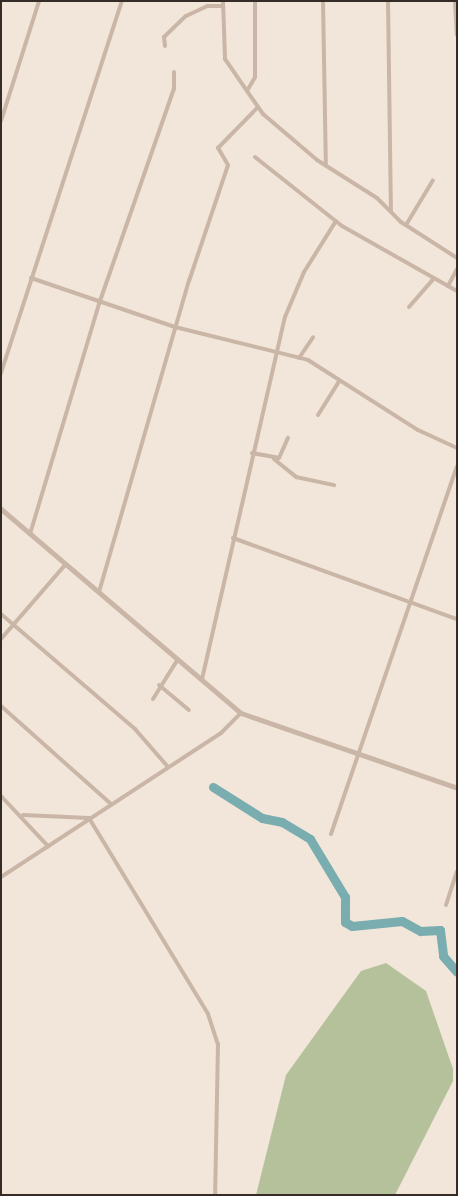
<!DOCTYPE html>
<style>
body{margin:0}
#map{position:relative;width:458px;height:1196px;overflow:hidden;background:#f2e6da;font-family:Mulish,sans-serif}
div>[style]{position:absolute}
.green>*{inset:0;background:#b4c19a}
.river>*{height:9px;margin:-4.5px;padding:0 4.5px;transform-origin:4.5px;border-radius:4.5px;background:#79adaf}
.minor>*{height:4px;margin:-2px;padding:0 2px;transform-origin:2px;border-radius:2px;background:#cab6a6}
.tertiary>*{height:5px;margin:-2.5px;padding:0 2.5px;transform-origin:2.5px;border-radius:2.5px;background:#cab6a6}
span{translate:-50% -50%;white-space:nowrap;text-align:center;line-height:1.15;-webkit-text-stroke:4px #f9f1e6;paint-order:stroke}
.frame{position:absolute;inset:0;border:2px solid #362c27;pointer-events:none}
</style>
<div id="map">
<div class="green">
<i style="clip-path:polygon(386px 963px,426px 991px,453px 1069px,453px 1081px,395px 1195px,256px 1195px,286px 1075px,361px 971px)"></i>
</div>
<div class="river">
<i style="left:213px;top:787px;width:58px;rotate:32.3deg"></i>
<i style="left:262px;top:818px;width:20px;rotate:11deg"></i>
<i style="left:282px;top:822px;width:33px;rotate:31deg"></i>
<i style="left:310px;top:839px;width:68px;rotate:58.9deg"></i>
<i style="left:345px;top:897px;width:25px;rotate:90deg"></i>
<i style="left:345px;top:922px;width:8px;rotate:30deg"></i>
<i style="left:352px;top:926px;width:50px;rotate:-5.7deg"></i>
<i style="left:402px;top:921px;width:21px;rotate:29deg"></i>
<i style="left:420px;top:931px;width:20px;rotate:-3deg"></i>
<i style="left:440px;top:930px;width:26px;rotate:83deg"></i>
<i style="left:443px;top:956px;width:21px;rotate:49deg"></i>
</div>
<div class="minor">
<i style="left:223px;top:1px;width:58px;rotate:88deg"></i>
<i style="left:225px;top:59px;width:67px;rotate:55.4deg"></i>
<i style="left:263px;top:114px;width:71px;rotate:40.4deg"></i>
<i style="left:317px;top:160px;width:71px;rotate:32.3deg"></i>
<i style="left:377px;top:198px;width:34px;rotate:45deg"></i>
<i style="left:401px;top:222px;width:67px;rotate:32.7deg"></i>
<i style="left:323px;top:1px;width:164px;rotate:89deg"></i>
<i style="left:388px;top:1px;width:210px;rotate:89.2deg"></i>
<i style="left:455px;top:1px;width:34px;rotate:87deg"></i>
<i style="left:165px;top:46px;width:9px;rotate:-96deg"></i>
<i style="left:164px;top:37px;width:30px;rotate:-44deg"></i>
<i style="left:186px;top:16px;width:23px;rotate:-25deg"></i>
<i style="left:207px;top:6px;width:16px"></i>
<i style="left:247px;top:91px;width:16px;rotate:-60deg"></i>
<i style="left:255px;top:77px;width:76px;rotate:-90deg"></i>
<i style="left:1px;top:121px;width:126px;rotate:-72.4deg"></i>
<i style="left:255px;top:157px;width:111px;rotate:38.4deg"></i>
<i style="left:342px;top:226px;width:132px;rotate:29.5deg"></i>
<i style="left:406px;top:225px;width:52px;rotate:-59deg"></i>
<i style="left:31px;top:278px;width:152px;rotate:18.8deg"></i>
<i style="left:175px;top:327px;width:137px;rotate:13.9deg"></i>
<i style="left:308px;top:360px;width:130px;rotate:32.5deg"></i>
<i style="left:418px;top:430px;width:43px;rotate:24.8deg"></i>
<i style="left:448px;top:286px;width:19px;rotate:-62deg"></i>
<i style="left:409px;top:307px;width:37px;rotate:-49deg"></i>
<i style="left:299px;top:358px;width:25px;rotate:-56deg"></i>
<i style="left:1px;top:373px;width:391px;rotate:-72deg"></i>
<i style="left:318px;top:415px;width:40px;rotate:-58deg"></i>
<i style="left:252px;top:453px;width:27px;rotate:10deg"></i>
<i style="left:279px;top:458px;width:22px;rotate:-66deg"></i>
<i style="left:274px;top:459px;width:28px;rotate:39deg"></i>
<i style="left:296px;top:477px;width:39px;rotate:12deg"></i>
<i style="left:30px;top:534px;width:243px;rotate:-73.3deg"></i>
<i style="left:100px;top:301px;width:225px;rotate:-70.8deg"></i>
<i style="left:174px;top:89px;width:17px;rotate:-90deg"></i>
<i style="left:233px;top:538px;width:238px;rotate:19.9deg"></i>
<i style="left:99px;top:592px;width:324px;rotate:-73.9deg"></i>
<i style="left:189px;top:281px;width:122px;rotate:-71.4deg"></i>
<i style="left:228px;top:165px;width:20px;rotate:-120deg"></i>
<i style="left:218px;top:148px;width:57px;rotate:-45.7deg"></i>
<i style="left:1px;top:614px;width:177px;rotate:40.6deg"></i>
<i style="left:135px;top:729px;width:50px;rotate:49deg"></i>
<i style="left:1px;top:639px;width:99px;rotate:-49.1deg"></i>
<i style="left:202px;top:679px;width:371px;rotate:-77.1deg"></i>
<i style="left:285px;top:317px;width:49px;rotate:-67.1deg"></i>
<i style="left:304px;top:272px;width:60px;rotate:-57.9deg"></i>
<i style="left:159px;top:685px;width:39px;rotate:40deg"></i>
<i style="left:153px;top:699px;width:47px;rotate:-58deg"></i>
<i style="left:1px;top:706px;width:147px;rotate:41.7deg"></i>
<i style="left:1px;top:796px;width:69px;rotate:46.8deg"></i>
<i style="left:23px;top:815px;width:66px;rotate:2.6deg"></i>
<i style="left:89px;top:818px;width:229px;rotate:58.7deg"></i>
<i style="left:208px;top:1014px;width:32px;rotate:72deg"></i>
<i style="left:218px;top:1044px;width:151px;rotate:91.1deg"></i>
<i style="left:331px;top:834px;width:388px;rotate:-71.1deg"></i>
<i style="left:1px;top:877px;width:263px;rotate:-33.2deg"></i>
<i style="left:221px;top:733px;width:28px;rotate:-45deg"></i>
<i style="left:446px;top:905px;width:35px;rotate:-72deg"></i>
</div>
<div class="tertiary">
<i style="left:1px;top:509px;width:315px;rotate:40.4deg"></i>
<i style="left:241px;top:713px;width:229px;rotate:19.1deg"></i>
</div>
<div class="frame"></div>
</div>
